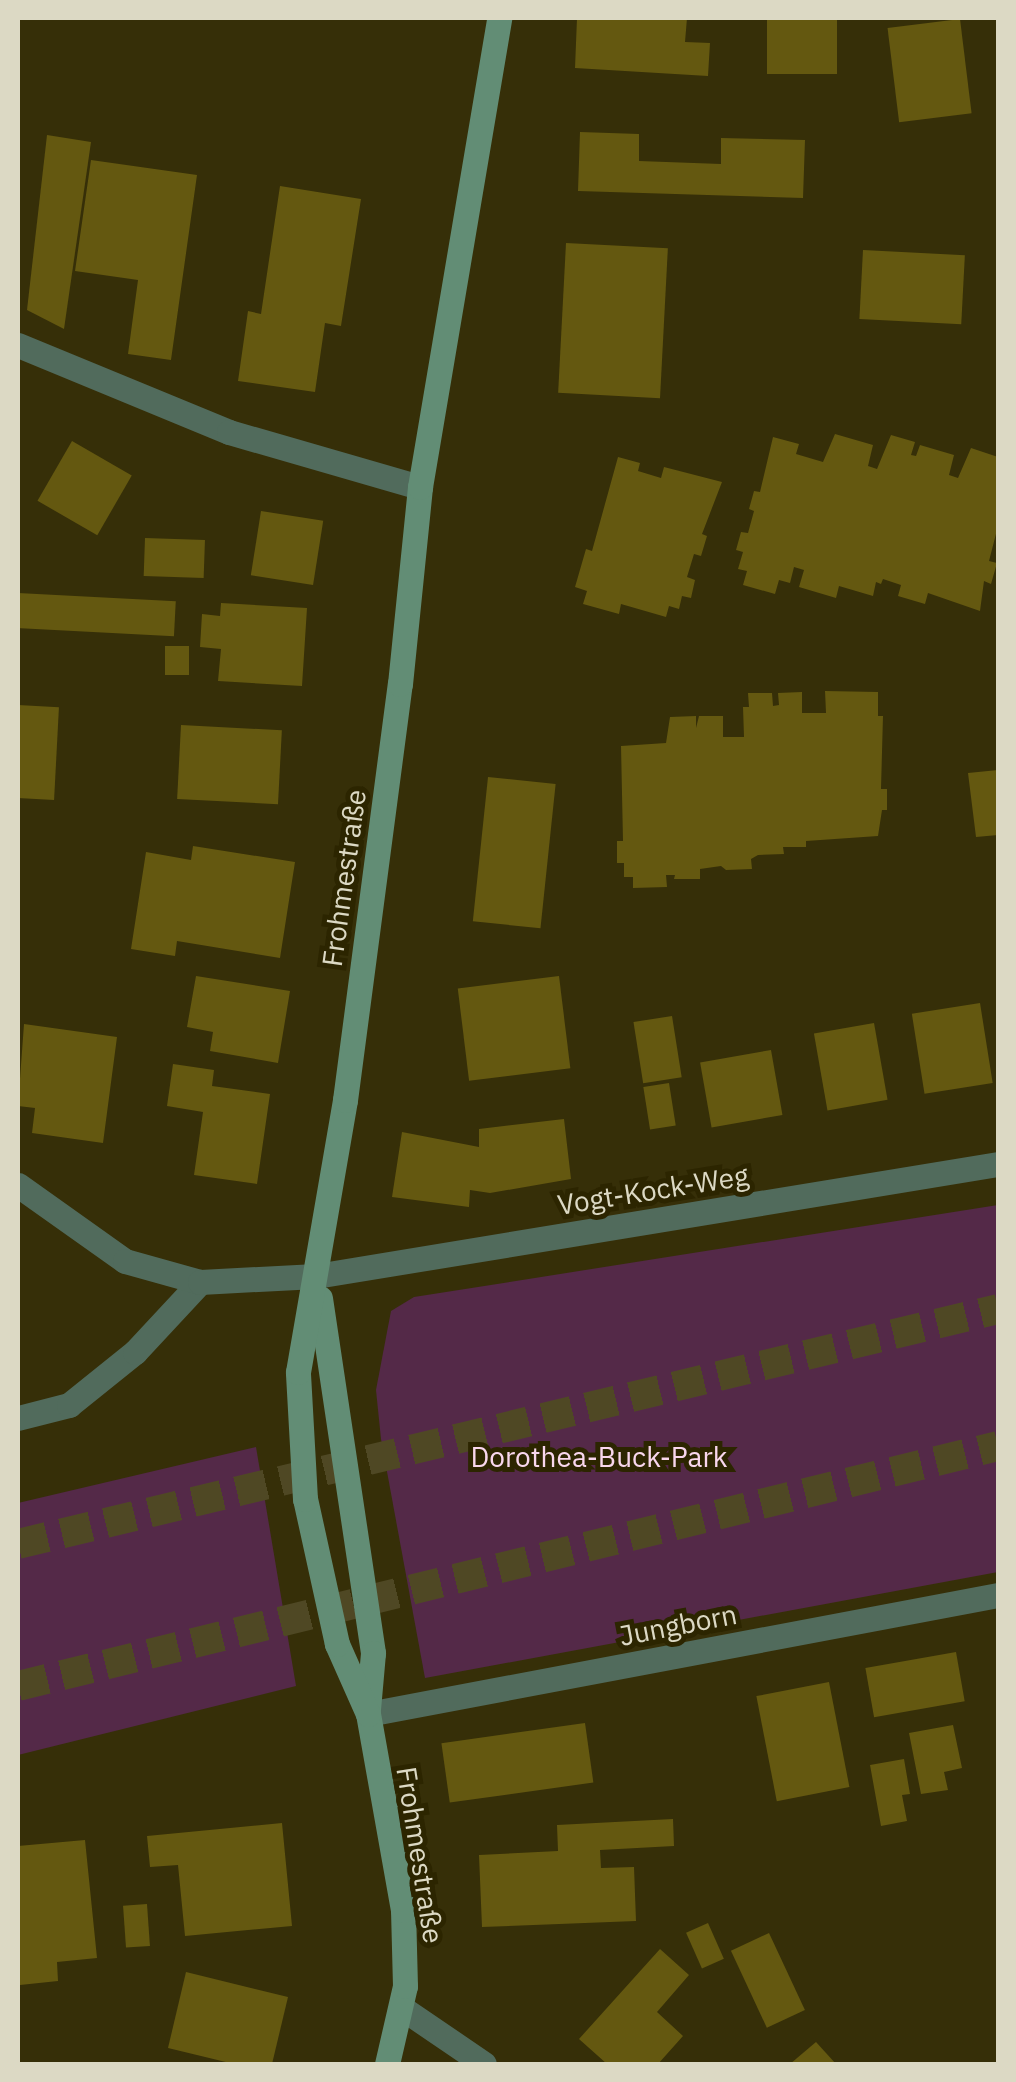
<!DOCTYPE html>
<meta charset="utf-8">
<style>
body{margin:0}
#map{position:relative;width:1016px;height:2082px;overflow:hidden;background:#362f08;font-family:"IBM Plex Sans",sans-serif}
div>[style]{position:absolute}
.green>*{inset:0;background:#542948}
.building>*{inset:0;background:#645810;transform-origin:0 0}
.highway-tunnel>*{height:30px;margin-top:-15px;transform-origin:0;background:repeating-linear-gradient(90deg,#4f4824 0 30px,transparent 0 45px)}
.lane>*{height:25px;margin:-12.5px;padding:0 12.5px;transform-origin:12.5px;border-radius:12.5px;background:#516b5c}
.street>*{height:25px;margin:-12.5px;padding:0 12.5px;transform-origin:12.5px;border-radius:12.5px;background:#516b5c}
.secondary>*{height:25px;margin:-12.5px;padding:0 12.5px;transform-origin:12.5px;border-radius:12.5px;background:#628d75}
span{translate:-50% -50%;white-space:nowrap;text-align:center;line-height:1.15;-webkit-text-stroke:10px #2c2500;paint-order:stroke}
.street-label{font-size:28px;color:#dcd9c4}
.park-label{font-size:28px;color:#f9d7ed}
.frame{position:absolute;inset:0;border:20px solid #dcd9c4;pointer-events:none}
</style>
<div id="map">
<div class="green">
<i style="clip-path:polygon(998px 1205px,998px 1572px,425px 1678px,381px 1439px,376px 1390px,391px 1311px,414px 1297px)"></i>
<i style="clip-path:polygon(256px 1447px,296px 1686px,18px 1755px,18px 1503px)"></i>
</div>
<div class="building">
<i style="clip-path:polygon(577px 18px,687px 18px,685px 42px,710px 43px,708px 76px,575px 68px)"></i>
<i style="left:767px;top:18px;width:70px;height:56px"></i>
<i style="left:960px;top:19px;width:95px;height:73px;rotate:83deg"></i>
<i style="clip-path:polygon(580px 132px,639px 134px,639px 161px,721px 164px,721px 138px,805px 140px,803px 198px,578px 191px)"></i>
<i style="clip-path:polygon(47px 135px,91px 142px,64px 329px,27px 310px)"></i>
<i style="clip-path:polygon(91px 160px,197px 175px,171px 360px,128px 354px,138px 280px,75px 271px)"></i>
<i style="clip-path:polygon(280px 186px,361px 199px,341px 326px,325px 323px,315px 392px,238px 381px,248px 311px,261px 314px)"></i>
<i style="left:566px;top:243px;width:102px;height:150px;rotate:3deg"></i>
<i style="left:863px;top:250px;width:102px;height:69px;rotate:3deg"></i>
<i style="clip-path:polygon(835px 434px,873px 445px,868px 466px,877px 469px,891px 435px,915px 442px,911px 455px,916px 456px,920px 445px,954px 455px,949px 475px,958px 478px,971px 448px,998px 457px,998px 526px,989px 561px,997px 563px,991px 584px,984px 581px,980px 611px,928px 593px,925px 604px,898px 596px,901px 585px,883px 579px,881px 584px,876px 582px,873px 596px,839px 586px,836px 598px,799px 587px,804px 570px,794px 567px,790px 583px,779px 580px,775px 594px,743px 585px,747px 571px,738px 569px,743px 552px,736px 550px,741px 532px,748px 533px,754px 511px,749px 509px,754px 491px,760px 492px,773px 437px,799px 444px,796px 454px,823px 462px)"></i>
<i style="left:72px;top:441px;width:69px;height:69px;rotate:30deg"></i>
<i style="clip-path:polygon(618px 457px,640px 463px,638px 471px,661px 478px,664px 467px,722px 482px,702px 534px,707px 536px,701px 556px,694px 554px,687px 577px,695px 580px,691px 598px,682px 596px,679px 609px,669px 606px,666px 617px,621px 604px,619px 614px,583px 604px,587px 591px,575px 587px,586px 549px,592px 551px)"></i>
<i style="left:261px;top:511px;width:63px;height:65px;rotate:9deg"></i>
<i style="left:145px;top:538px;width:60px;height:38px;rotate:2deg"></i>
<i style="left:18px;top:593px;width:158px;height:35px;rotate:3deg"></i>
<i style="clip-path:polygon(221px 603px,307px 608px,302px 686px,218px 681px,221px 649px,200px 647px,202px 614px,220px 616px)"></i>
<i style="left:165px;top:646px;width:24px;height:29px"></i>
<i style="clip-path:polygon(825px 691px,878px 692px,878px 716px,883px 716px,881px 789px,887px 789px,887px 810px,882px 810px,878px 836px,806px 841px,806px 847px,783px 847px,784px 854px,758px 855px,751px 859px,752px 869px,726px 870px,721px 866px,700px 869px,700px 879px,674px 879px,675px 875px,666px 875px,667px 887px,633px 888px,633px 877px,624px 877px,624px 863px,617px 863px,617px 841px,623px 841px,621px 746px,666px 743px,670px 717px,696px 716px,696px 728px,699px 716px,723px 716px,723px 737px,744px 737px,743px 707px,749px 707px,748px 693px,772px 693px,773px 706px,779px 705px,778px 693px,802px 692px,802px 713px,826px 713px)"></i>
<i style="left:18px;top:705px;width:41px;height:93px;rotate:3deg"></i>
<i style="left:181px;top:725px;width:101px;height:74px;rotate:3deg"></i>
<i style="clip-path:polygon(998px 770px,998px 835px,976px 837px,968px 773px)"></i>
<i style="left:488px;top:777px;width:68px;height:145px;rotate:6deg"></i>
<i style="clip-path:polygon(193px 846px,295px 862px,280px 958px,177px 941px,175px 956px,131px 949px,146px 852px,191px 860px)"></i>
<i style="clip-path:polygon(196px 976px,290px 991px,278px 1063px,210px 1051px,213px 1032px,187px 1027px)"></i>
<i style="left:559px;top:976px;width:93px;height:102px;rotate:83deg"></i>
<i style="left:980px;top:1003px;width:81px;height:69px;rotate:81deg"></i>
<i style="left:672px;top:1016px;width:62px;height:39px;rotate:81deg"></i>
<i style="left:874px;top:1023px;width:78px;height:61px;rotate:80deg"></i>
<i style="clip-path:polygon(24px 1024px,117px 1037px,103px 1143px,32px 1133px,35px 1108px,18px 1106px)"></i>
<i style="left:771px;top:1050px;width:66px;height:72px;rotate:80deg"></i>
<i style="clip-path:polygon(173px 1064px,214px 1070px,212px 1086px,270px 1094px,257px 1184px,194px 1175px,203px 1112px,167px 1106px)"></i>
<i style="left:669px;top:1083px;width:43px;height:26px;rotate:81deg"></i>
<i style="clip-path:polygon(564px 1119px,571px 1179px,490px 1193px,470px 1190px,469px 1207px,392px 1197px,402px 1132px,479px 1147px,479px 1129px)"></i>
<i style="left:956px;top:1652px;width:50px;height:92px;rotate:80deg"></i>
<i style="left:829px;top:1682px;width:107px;height:74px;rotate:79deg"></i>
<i style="left:585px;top:1723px;width:60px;height:145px;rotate:82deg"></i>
<i style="clip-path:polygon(953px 1725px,962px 1768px,944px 1772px,948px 1790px,921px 1794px,909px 1733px)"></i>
<i style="clip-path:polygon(904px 1759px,910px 1794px,902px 1795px,907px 1821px,881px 1826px,870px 1765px)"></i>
<i style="clip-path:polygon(673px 1819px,674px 1846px,600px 1850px,601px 1868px,634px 1867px,636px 1921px,482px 1927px,479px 1855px,558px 1851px,557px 1825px)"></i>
<i style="clip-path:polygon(282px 1823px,292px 1926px,185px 1936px,178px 1865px,150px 1867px,147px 1836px)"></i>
<i style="clip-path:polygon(85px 1840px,97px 1958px,57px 1962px,58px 1981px,20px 1985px,18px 1846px)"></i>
<i style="left:147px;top:1904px;width:42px;height:24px;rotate:86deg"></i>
<i style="left:708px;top:1923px;width:39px;height:24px;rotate:66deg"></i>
<i style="left:769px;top:1933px;width:85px;height:42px;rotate:65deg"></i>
<i style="clip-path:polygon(660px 1949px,689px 1975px,657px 2012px,683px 2036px,658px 2064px,607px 2064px,579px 2039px)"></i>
<i style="clip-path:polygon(186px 1972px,288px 1997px,272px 2064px,234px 2064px,168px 2048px)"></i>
<i style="clip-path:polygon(816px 2042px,836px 2064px,790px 2064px)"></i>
</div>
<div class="highway-tunnel">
<i style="left:18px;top:1544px;width:1008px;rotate:-13.48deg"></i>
<i style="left:18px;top:1686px;width:1009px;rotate:-13.76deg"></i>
</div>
<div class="lane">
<i style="left:18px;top:1418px;width:53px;rotate:-14.3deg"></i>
<i style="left:69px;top:1405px;width:85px;rotate:-38.8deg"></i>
<i style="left:135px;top:1352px;width:96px;rotate:-47.1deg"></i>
</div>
<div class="street">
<i style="left:18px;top:345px;width:228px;rotate:22.4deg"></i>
<i style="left:229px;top:432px;width:199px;rotate:16.1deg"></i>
<i style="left:18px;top:1185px;width:131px;rotate:35.4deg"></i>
<i style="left:125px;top:1261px;width:78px;rotate:15.6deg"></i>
<i style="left:200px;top:1282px;width:116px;rotate:-3deg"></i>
<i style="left:316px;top:1276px;width:691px;rotate:-9.33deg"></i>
<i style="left:368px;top:1714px;width:641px;rotate:-10.7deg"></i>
<i style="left:402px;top:2008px;width:99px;rotate:34.3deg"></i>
</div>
<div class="secondary">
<i style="left:320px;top:1298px;width:359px;rotate:81.5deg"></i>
<i style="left:373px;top:1653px;width:56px;rotate:95.1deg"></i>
<i style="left:387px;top:2064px;width:80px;rotate:-77deg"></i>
<i style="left:405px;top:1986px;width:76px;rotate:-91.5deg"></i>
<i style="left:403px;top:1910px;width:199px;rotate:-100.1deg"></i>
<i style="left:368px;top:1714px;width:77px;rotate:-113.9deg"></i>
<i style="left:337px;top:1644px;width:148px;rotate:-102.4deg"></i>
<i style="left:305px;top:1499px;width:127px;rotate:-93.2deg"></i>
<i style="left:298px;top:1372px;width:276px;rotate:-80.2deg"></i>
<i style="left:345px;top:1100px;width:420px;rotate:-82.5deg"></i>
<i style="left:400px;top:684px;width:198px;rotate:-84.2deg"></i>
<i style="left:420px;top:487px;width:476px;rotate:-80.4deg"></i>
</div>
<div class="street-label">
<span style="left:344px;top:878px;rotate:-82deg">Frohmestraße</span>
<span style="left:653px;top:1190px;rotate:-9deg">Vogt-Kock-Weg</span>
<span style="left:678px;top:1625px;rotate:-11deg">Jungborn</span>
<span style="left:420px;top:1855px;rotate:81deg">Frohmestraße</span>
</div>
<div class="park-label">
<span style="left:599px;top:1457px">Dorothea-Buck-Park</span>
</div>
<div class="frame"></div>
</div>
